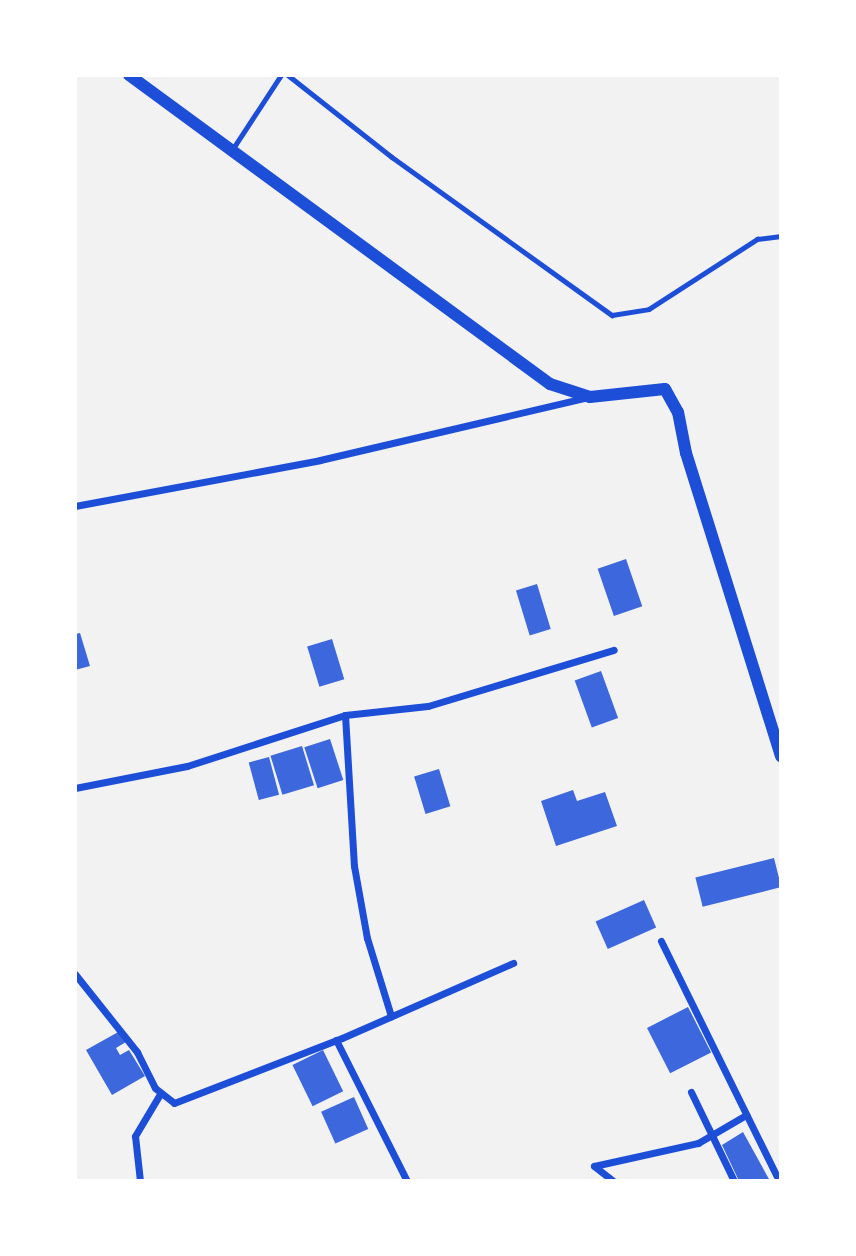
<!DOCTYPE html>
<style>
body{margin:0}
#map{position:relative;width:856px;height:1256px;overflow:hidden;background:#f2f2f2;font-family:"IBM Plex Serif",serif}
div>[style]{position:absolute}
.building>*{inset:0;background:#3d67dc;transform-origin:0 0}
.service>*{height:4.5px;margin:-2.25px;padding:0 2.25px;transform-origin:2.25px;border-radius:2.25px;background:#1d4ed8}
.minor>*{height:7px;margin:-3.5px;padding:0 3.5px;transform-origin:3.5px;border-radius:3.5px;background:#1d4ed8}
.tertiary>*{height:12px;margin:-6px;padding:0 6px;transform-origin:6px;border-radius:6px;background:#1d4ed8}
span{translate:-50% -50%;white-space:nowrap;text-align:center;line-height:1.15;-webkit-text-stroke:5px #fff;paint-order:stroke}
.frame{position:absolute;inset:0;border:77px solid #fff;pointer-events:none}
</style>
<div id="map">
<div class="building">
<i style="left:626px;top:559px;width:50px;height:30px;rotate:71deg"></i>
<i style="left:537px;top:584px;width:47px;height:22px;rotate:73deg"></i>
<i style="clip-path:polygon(80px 633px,90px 666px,75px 670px,75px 634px)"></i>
<i style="left:332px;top:639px;width:42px;height:26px;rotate:73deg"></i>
<i style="left:601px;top:671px;width:50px;height:28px;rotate:70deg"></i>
<i style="left:330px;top:739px;width:43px;height:27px;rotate:72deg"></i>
<i style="left:302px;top:746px;width:41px;height:33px;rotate:73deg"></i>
<i style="left:269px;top:757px;width:39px;height:21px;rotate:75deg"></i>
<i style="left:439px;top:769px;width:39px;height:26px;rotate:73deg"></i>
<i style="clip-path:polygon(573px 790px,577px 801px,605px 792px,617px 826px,556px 846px,541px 801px)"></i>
<i style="left:774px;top:858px;width:30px;height:81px;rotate:76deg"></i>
<i style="left:644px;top:900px;width:30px;height:53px;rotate:66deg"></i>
<i style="left:688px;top:1007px;width:51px;height:46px;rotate:63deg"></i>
<i style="clip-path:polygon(120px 1031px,126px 1042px,116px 1048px,120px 1055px,129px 1050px,145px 1076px,112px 1095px,86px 1050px)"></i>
<i style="left:323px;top:1050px;width:46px;height:34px;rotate:64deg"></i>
<i style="left:354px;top:1097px;width:35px;height:36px;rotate:66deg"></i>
<i style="clip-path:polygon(743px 1132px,770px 1181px,739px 1181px,722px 1145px)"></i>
</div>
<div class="service">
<i style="left:288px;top:75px;width:132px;rotate:38.3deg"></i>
<i style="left:392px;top:157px;width:271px;rotate:35.7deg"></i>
<i style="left:612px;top:315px;width:37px;rotate:-9deg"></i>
<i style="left:649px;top:309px;width:129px;rotate:-32.9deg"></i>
<i style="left:757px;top:239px;width:24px;rotate:-7deg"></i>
<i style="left:232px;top:150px;width:90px;rotate:-56.8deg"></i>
</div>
<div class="minor">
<i style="left:75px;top:506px;width:249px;rotate:-10.6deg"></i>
<i style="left:320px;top:460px;width:272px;rotate:-13.2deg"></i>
<i style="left:345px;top:715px;width:151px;rotate:86.6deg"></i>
<i style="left:354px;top:866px;width:73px;rotate:79.8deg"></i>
<i style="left:367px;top:938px;width:82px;rotate:72.9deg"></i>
<i style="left:75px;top:788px;width:114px;rotate:-11.1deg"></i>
<i style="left:187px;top:766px;width:166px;rotate:-17.9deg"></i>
<i style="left:345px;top:715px;width:83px;rotate:-6.2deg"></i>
<i style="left:428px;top:706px;width:194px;rotate:-16.8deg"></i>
<i style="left:661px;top:941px;width:267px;rotate:63.8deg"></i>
<i style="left:75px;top:974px;width:100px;rotate:51.5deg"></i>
<i style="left:137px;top:1052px;width:40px;rotate:63.4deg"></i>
<i style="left:155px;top:1088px;width:24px;rotate:38deg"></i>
<i style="left:174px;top:1103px;width:180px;rotate:-21.2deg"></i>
<i style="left:342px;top:1038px;width:187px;rotate:-23.7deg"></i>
<i style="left:336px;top:1040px;width:158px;rotate:63.3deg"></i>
<i style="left:691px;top:1092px;width:99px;rotate:64.2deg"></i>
<i style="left:594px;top:1166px;width:107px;rotate:-12.5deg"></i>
<i style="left:698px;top:1143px;width:56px;rotate:-30.3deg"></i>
<i style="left:594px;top:1166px;width:24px;rotate:38deg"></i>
<i style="left:140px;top:1181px;width:45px;rotate:-96.3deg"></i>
<i style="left:135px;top:1136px;width:49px;rotate:-59.2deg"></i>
</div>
<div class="tertiary">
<i style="left:129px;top:75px;width:522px;rotate:36.28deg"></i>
<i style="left:550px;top:384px;width:42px;rotate:18deg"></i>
<i style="left:590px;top:397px;width:75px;rotate:-6.1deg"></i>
<i style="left:665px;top:389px;width:26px;rotate:61deg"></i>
<i style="left:678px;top:412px;width:42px;rotate:79deg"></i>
<i style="left:686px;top:453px;width:318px;rotate:72.6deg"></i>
</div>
<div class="frame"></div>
</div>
